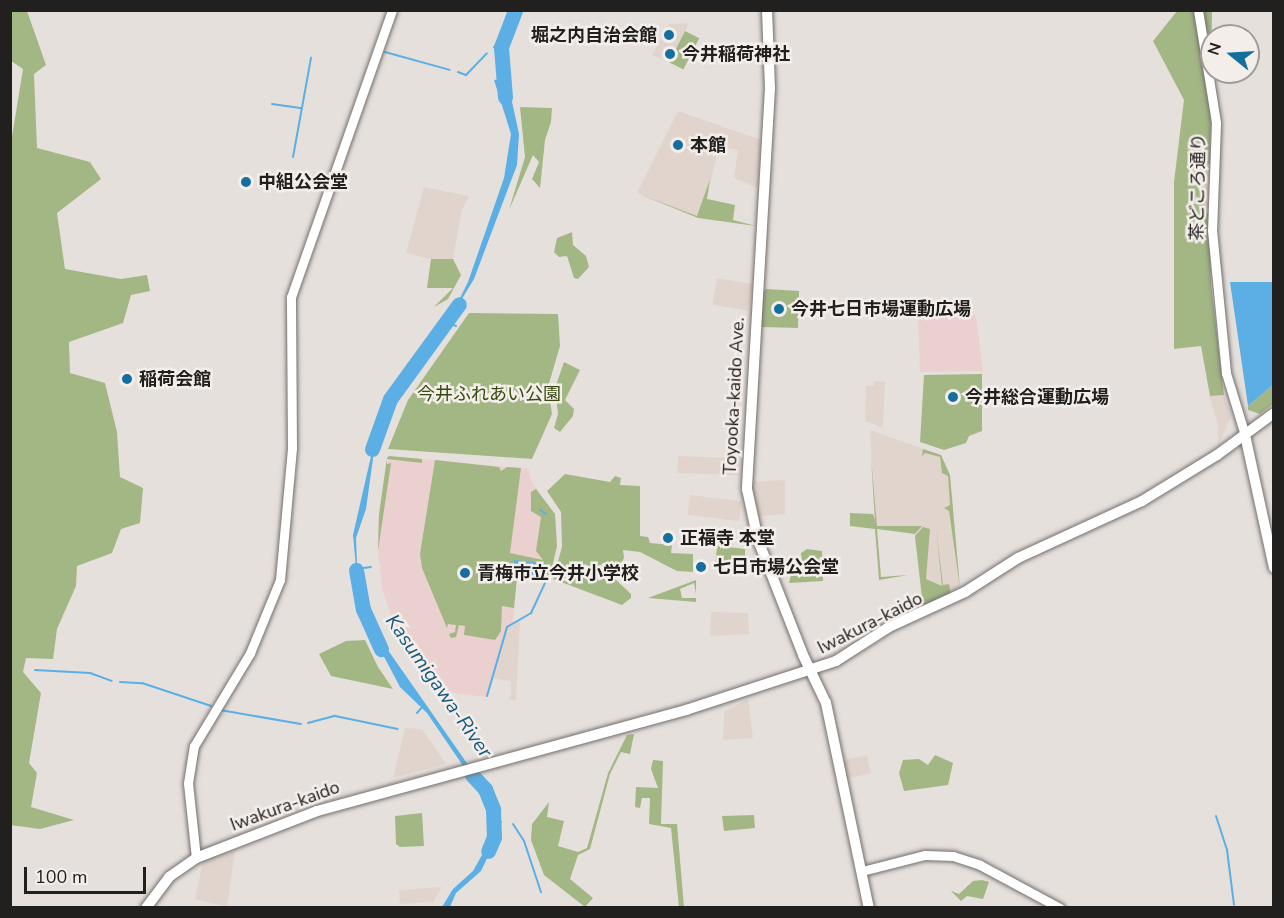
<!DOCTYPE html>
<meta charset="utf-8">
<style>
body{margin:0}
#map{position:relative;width:1284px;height:918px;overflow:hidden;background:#e6e0dd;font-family:"Nunito Sans","Noto Sans JP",sans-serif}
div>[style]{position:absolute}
.built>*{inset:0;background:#e1d4cd;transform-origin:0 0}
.education>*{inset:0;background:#ebd0d0}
.green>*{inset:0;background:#a3b785;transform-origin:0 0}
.water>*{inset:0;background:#5bafe4;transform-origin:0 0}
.stream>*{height:2px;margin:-1px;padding:0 1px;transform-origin:1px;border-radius:1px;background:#5bafe4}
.river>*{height:15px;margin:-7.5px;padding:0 7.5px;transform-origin:7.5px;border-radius:7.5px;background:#5bafe4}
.roads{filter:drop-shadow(0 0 2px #736f6c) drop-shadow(0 0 2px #736f6c)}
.secondary>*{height:9px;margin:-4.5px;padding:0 4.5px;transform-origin:4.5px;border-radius:4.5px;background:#fff}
.primary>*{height:10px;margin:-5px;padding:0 5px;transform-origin:5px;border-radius:5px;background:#fff}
.dots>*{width:16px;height:16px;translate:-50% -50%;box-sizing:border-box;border:3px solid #f3eeea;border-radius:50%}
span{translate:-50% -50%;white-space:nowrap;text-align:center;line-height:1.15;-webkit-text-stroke:5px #f3eeea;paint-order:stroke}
.poi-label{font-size:18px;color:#22201f;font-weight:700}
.right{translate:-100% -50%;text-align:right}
.left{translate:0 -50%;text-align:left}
.street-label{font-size:18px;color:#22201f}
.park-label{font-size:18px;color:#374a0e}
.water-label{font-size:20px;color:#18587b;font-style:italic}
.frame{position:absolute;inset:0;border:12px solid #22201f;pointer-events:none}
.north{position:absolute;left:1200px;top:24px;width:60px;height:60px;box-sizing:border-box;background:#f3eeea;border:2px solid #9f9c99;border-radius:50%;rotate:288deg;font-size:16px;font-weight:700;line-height:24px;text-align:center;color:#22201f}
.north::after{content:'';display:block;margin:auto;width:21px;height:27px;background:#156f9e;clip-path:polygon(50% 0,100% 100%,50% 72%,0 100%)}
.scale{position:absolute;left:24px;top:867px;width:122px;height:27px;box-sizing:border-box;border:3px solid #22201f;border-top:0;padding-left:8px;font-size:18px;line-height:21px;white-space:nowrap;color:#22201f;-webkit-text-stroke:4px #f3eeea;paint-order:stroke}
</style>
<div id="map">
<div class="built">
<i style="clip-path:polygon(689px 23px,669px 62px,652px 55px,669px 24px)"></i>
<i style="clip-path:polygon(678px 111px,761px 140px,758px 188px,734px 178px,738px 150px,719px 147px,702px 218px,637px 193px)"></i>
<i style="clip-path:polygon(1194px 161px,1210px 164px,1209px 213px,1206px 215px)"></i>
<i style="clip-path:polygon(424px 187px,469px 196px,462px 210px,453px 259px,430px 259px,406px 253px)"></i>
<i style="left:717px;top:278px;width:36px;height:27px;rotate:10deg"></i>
<i style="clip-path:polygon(874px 381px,885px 382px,883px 428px,865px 421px,866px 386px,874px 386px)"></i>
<i style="clip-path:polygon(1224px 395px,1231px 416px,1219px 444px,1217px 421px,1209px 396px)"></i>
<i style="clip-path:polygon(870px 430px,941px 455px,950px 475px,960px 588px,923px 606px,914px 531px,875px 529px)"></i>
<i style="left:678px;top:456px;width:62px;height:17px;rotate:2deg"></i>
<i style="clip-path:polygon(785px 480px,785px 514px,757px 516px,751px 482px)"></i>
<i style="left:690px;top:495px;width:52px;height:20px;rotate:7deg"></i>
<i style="clip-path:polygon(711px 612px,748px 613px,749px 634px,710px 636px)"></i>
<i style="clip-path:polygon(520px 620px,516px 701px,507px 699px,511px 696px,511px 681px,492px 678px,507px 628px)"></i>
<i style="clip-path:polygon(748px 699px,753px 738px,723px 740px,724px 712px)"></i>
<i style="clip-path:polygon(405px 728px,422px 729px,446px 764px,393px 778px)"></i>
<i style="left:867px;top:755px;width:19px;height:24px;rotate:78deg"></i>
<i style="clip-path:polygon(235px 851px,227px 907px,195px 899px,203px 861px)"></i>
<i style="clip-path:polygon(442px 887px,433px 902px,400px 904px,399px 890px)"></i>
</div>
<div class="education">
<i style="clip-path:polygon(931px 309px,951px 316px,976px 316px,983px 371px,920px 372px,918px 320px,928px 319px)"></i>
<i style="clip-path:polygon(389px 456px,529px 469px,531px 481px,555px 514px,557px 546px,552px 568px,545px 582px,517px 578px,513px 623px,506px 627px,487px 697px,433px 691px,397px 633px,383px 592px,378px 554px,378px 522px)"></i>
</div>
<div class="green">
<i style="clip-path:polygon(11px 11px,27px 11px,46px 65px,34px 74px,37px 148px,90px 162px,101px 179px,57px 213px,65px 269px,121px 279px,147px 275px,150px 291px,131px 295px,123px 323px,69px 342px,70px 373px,105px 383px,117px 432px,120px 477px,143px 488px,140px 523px,121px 529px,112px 553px,77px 566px,76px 586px,57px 629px,53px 659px,26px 658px,23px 672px,41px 693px,29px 763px,37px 773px,31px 807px,74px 820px,40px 829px,10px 825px,10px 149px,23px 69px,11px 61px)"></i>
<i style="clip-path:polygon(1177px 11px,1212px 11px,1210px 164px,1195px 161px,1205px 214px,1209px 213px,1211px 285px,1224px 395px,1210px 396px,1201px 346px,1174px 349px,1174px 182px,1184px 100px,1153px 41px)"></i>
<i style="left:685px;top:31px;width:16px;height:35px;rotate:27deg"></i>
<i style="clip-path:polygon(520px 107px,552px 108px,551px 122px,545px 140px,540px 188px,532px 179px,539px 162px,533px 155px,509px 210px,525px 157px)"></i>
<i style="clip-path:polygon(710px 179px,707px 199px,735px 205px,733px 220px,756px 226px,698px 218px,639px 194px,697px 216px)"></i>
<i style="clip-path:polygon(572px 232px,573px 245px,586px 256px,589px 267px,578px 279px,574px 278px,567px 256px,559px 257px,554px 252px,557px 238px)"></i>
<i style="clip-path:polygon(431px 259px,453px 259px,461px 275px,448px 299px,434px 307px,453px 288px,427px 288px)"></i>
<i style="clip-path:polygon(766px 289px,799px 291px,798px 328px,759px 327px,762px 293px)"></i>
<i style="clip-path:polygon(469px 313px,558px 314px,560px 346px,548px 387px,552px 414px,532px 459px,388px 449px,408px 400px)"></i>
<i style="clip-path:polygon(564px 362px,580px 370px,565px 400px,574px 409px,573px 416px,560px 432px,554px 428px,558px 414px,555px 388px)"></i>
<i style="clip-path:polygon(982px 374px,982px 431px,969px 436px,966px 443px,944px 450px,920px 442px,924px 375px)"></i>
<i style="clip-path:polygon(1273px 385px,1273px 404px,1260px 414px,1248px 410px,1248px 406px)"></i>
<i style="clip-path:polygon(923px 449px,941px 455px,950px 475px,960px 588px,949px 511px,944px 508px,950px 505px,948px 476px,942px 473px,940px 457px,925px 453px,922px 456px)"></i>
<i style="clip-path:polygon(389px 456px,422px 459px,422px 463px,387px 459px,387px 464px,391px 463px,378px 551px,379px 514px,387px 458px)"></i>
<i style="clip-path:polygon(871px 457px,877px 526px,922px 526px,915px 534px,877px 529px,881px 577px,908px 575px,879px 580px,875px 529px,850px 526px,850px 513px,873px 514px,875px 521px)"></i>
<i style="clip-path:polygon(435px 460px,499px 467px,501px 471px,507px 467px,521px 468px,510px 553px,543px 560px,536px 551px,541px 517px,531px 511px,531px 492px,536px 489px,555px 514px,557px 546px,552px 568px,545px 582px,517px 578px,514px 608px,502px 606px,501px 631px,495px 640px,464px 635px,465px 626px,459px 625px,456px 637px,451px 638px,449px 634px,455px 632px,456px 625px,448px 624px,447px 628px,422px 568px,420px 554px)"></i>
<i style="clip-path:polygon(565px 474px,610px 482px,615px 476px,621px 478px,620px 485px,640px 486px,640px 536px,648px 537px,650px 543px,672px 545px,671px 553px,693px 554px,693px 572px,677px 571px,640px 552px,623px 550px,624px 558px,614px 578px,631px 594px,631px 598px,622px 605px,553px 579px,562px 547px,561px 512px,547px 491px)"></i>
<i style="clip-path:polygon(923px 527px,930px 529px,926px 579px,942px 586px,936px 528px,943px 585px,949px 584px,950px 589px,950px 593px,923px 606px,915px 536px)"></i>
<i style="clip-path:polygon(717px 546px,745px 549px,745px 568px,715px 568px)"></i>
<i style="clip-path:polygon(807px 549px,822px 551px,823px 581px,789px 583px,791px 575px,803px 568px,801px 553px)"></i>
<i style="clip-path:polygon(696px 580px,696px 594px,694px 583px,680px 589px,682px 598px,696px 598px,696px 602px,648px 598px)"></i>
<i style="clip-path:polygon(365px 640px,378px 667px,393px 689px,331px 676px,319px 654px,346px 641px)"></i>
<i style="clip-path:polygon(634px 734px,630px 754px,621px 752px,610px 774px,590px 849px,578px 855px,570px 879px,593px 898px,585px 907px,544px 875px,531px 840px,532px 824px,549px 802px,547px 817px,564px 821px,558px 846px,578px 852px,587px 848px,608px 773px,627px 735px)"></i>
<i style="clip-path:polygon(935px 755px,953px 763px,948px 785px,904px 791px,899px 773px,903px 760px,919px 759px,928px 765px)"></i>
<i style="clip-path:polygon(653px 760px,663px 761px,661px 824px,677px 824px,684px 907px,679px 907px,671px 828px,649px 824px,650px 798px,642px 798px,640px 808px,635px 807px,636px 787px,658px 788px,651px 769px)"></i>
<i style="clip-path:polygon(422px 813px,424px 846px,400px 847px,396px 844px,395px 816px)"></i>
<i style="clip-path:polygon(754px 815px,755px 828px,724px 831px,722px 816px)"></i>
<i style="clip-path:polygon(982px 880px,989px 882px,983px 899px,967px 896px,961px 901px,951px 891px,959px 894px,973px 881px)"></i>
</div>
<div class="water">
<i style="clip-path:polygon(507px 78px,519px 134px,517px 165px,474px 279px,448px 322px,468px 282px,504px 178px,511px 134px,494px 80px)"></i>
<i style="clip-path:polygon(1230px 282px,1273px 282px,1273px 385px,1248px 406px)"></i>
<i style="clip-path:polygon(377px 430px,366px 509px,356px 538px,358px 589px,353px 535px)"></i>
<i style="left:514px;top:560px;width:31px;height:14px;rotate:7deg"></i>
<i style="clip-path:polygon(371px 632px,383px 643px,485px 789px,470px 776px,427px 713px,400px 687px)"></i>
<i style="clip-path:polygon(495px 832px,494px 844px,481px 871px,456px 893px,450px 907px,442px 907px,453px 889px,473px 871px)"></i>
</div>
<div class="stream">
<i style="left:494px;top:47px;width:9px;rotate:-32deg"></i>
<i style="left:385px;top:52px;width:67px;rotate:15.5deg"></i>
<i style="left:458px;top:72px;width:9px;rotate:21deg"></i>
<i style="left:466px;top:75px;width:30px;rotate:-46deg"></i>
<i style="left:272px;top:104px;width:30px;rotate:8deg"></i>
<i style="left:293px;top:157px;width:101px;rotate:-79.7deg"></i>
<i style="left:448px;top:322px;width:9px;rotate:27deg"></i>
<i style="left:540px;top:510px;width:7px;rotate:34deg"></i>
<i style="left:356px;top:569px;width:15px;rotate:-8deg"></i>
<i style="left:35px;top:670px;width:55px;rotate:3.1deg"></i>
<i style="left:90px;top:673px;width:23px;rotate:20deg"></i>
<i style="left:120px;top:682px;width:22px;rotate:3deg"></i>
<i style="left:142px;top:683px;width:73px;rotate:18.4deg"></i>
<i style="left:487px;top:696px;width:72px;rotate:-73.8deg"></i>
<i style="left:507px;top:627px;width:28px;rotate:-30deg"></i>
<i style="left:531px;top:613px;width:33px;rotate:-65deg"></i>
<i style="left:220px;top:710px;width:82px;rotate:9.8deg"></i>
<i style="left:417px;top:713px;width:9px;rotate:-49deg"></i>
<i style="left:308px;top:723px;width:28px;rotate:-15deg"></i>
<i style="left:335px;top:716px;width:64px;rotate:11.7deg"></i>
<i style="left:1216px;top:816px;width:36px;rotate:72deg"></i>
<i style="left:1227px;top:850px;width:55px;rotate:82.7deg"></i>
<i style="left:495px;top:822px;width:6px"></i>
<i style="left:513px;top:824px;width:20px;rotate:57deg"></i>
<i style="left:524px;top:841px;width:54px;rotate:71.6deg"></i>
</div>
<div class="river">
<i style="left:505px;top:97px;width:50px;rotate:-94.6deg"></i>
<i style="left:501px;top:47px;width:40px;rotate:-69deg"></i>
<i style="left:372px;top:449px;width:53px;rotate:-70.2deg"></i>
<i style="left:390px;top:399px;width:117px;rotate:-54deg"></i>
<i style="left:356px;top:570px;width:40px;rotate:80deg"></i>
<i style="left:363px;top:609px;width:44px;rotate:65.8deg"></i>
<i style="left:472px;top:775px;width:19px;rotate:47deg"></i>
<i style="left:485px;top:789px;width:22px;rotate:68deg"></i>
<i style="left:493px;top:809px;width:28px;rotate:88deg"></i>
<i style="left:494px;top:837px;width:15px;rotate:113deg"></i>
</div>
<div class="roads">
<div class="secondary">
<i style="left:1198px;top:10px;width:114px;rotate:80.9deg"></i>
<i style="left:1216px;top:123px;width:107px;rotate:92.1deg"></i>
<i style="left:1212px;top:230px;width:144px;rotate:84.4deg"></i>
<i style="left:1226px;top:373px;width:65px;rotate:73deg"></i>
<i style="left:196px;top:858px;width:75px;rotate:-96.1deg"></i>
<i style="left:188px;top:783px;width:37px;rotate:-81deg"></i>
<i style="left:194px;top:746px;width:109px;rotate:-58.9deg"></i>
<i style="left:250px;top:653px;width:79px;rotate:-67.7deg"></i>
<i style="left:280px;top:580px;width:133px;rotate:-84.8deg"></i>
<i style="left:292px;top:448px;width:151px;rotate:-90.4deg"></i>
<i style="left:291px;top:297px;width:304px;rotate:-70.6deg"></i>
<i style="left:862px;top:871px;width:65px;rotate:-14.3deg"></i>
<i style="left:925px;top:855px;width:28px;rotate:2deg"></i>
<i style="left:953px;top:856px;width:28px;rotate:18deg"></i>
<i style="left:980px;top:865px;width:91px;rotate:28.3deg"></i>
</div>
<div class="primary">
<i style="left:767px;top:10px;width:78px;rotate:87.8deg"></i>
<i style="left:770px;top:88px;width:402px;rotate:93.3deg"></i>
<i style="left:747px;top:489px;width:52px;rotate:77.8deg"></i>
<i style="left:758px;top:540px;width:123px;rotate:68.6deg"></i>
<i style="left:803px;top:655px;width:53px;rotate:64.4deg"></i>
<i style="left:826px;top:703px;width:209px;rotate:78.2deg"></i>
<i style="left:1245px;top:435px;width:136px;rotate:77.7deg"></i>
<i style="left:146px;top:908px;width:39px;rotate:-53deg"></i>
<i style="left:169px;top:877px;width:33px;rotate:-35deg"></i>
<i style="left:196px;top:858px;width:130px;rotate:-21.2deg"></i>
<i style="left:317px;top:811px;width:383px;rotate:-15.3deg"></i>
<i style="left:686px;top:710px;width:158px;rotate:-18.1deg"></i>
<i style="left:836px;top:661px;width:63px;rotate:-32.7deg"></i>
<i style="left:889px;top:627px;width:84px;rotate:-24.7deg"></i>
<i style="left:965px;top:592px;width:63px;rotate:-32.7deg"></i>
<i style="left:1018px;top:558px;width:136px;rotate:-24.7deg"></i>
<i style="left:1142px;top:501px;width:88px;rotate:-31.5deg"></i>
<i style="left:1217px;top:455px;width:71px;rotate:-36.4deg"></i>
</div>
</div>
<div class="dots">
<i style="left:669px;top:35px;background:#156f9e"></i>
<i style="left:670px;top:54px;background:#156f9e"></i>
<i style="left:678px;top:145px;background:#156f9e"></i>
<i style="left:246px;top:182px;background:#156f9e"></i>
<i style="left:779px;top:309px;background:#156f9e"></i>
<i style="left:127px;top:379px;background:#156f9e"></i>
<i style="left:953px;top:397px;background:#156f9e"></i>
<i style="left:668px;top:538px;background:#156f9e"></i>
<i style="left:701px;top:567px;background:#156f9e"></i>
<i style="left:465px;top:573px;background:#156f9e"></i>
</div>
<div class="poi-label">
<span class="right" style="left:657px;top:35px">堀之内自治会館</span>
<span class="left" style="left:682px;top:54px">今井稲荷神社</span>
<span class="left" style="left:690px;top:145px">本館</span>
<span class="left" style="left:258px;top:182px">中組公会堂</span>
<span class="left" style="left:791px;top:309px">今井七日市場運動広場</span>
<span class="left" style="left:139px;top:379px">稲荷会館</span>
<span class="left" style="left:965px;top:397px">今井総合運動広場</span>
<span class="left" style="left:680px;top:538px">正福寺 本堂</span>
<span class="left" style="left:713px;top:567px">七日市場公会堂</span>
<span class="left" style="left:477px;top:573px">青梅市立今井小学校</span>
</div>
<div class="street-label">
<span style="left:1198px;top:187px;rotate:-89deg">茶どころ通り</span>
<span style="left:734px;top:396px;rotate:-87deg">Toyooka-kaido Ave.</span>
<span style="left:870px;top:623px;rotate:-27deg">Iwakura-kaido</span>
<span style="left:285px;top:806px;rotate:-20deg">Iwakura-kaido</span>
</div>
<div class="park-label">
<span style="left:489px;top:394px">今井ふれあい公園</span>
</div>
<div class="water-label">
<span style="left:439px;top:686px;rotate:55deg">Kasumigawa-River</span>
</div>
<div class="frame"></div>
<div class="north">N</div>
<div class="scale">100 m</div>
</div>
